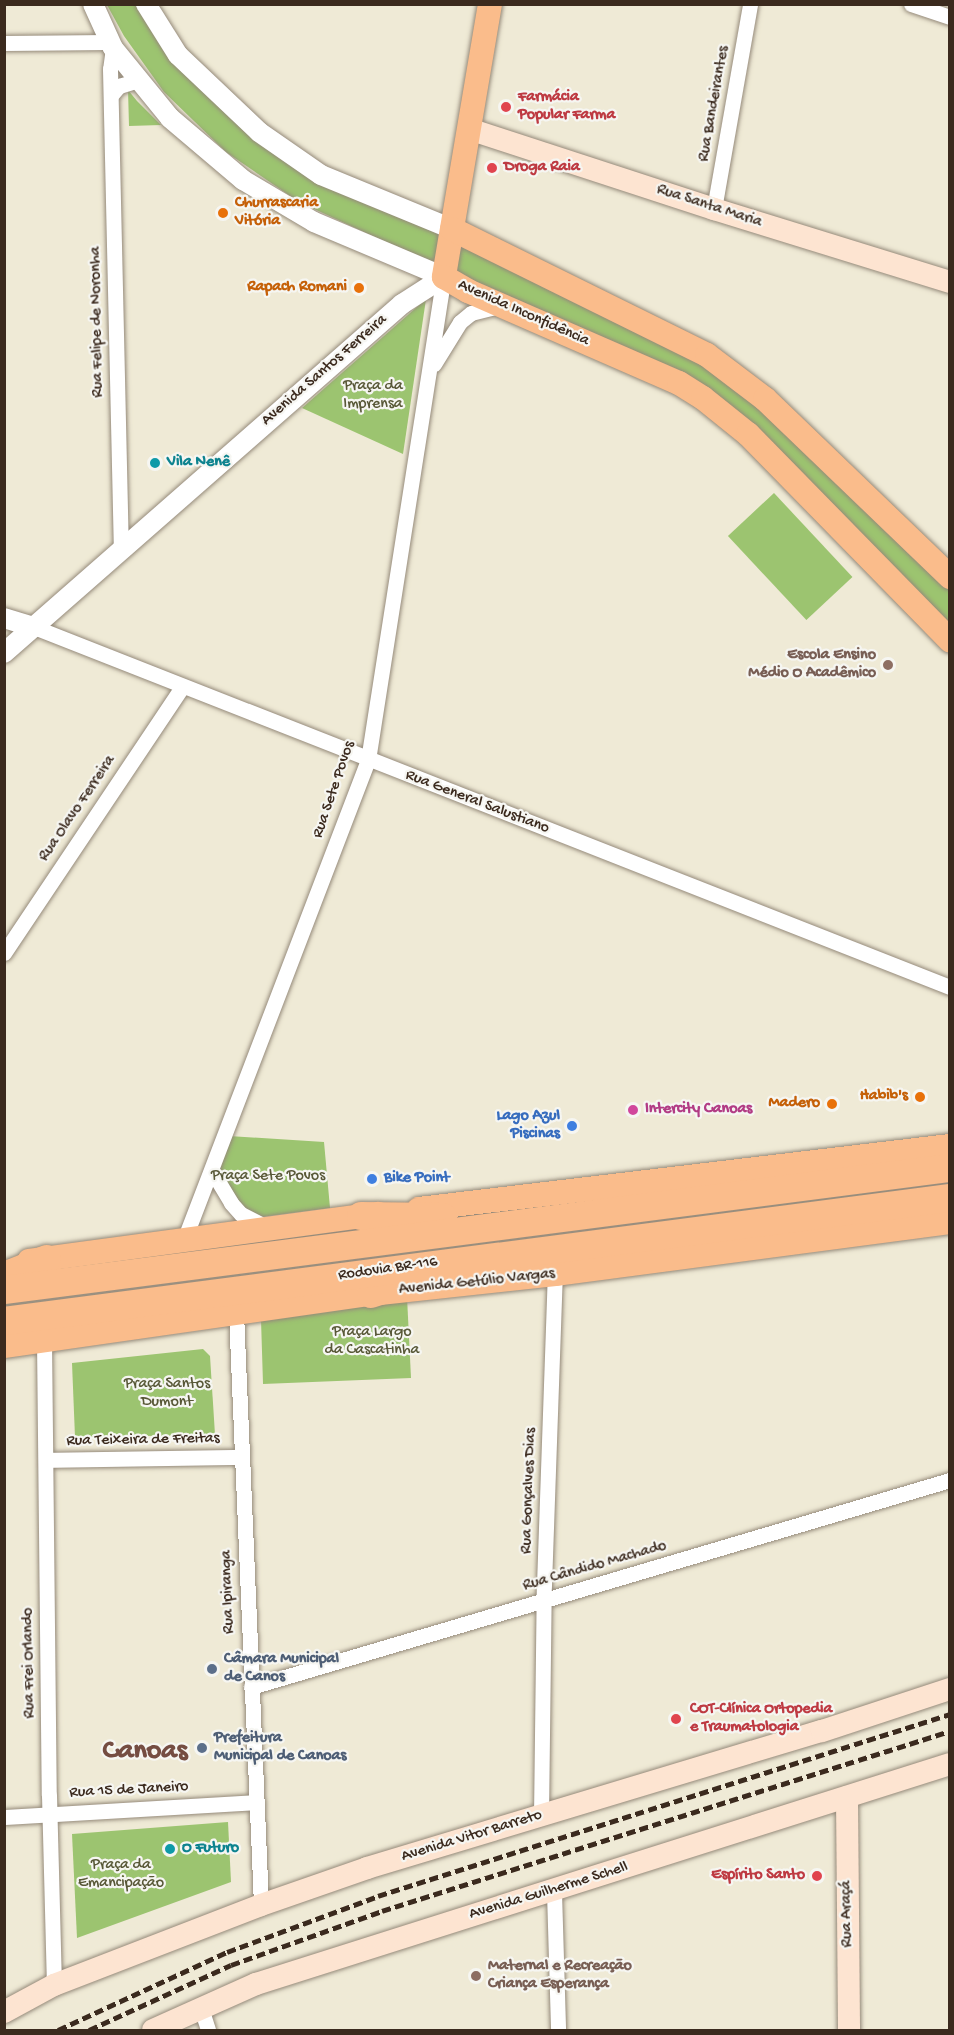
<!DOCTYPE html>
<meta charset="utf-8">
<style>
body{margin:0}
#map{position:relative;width:954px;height:2035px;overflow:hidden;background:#efead6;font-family:"Gochi Hand",sans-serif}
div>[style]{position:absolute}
.green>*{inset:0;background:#9cc470;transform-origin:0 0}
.roads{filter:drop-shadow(0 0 2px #958a7a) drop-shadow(0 0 2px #958a7a)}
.minor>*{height:15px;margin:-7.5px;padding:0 7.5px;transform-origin:7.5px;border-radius:7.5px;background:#fff}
.tertiary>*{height:20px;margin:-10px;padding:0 10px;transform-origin:10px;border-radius:10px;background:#fff}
.secondary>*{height:22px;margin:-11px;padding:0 11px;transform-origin:11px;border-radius:11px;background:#fde4d1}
.primary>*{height:24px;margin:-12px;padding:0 12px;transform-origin:12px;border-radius:12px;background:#fabc8b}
.motorway>*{height:28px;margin:-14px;padding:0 14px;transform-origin:14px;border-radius:14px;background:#fabc8b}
.rail>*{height:4.5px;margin-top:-2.25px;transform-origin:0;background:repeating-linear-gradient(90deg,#3b2a1e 0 9px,transparent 0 13.5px)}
.dots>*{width:16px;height:16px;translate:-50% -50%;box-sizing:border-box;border:3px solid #f6f6f2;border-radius:50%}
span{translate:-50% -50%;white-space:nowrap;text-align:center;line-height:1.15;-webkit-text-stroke:4.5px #f6f6f2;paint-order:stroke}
.health-label{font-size:16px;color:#be3a42;font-weight:700}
.left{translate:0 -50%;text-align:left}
.right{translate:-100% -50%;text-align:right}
.street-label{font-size:16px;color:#3b2a1e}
.food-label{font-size:16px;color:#c56008;font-weight:700}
.park-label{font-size:16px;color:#585837}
.culture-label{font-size:16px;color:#0d838f;font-weight:700}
.education-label{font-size:16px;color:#785e54;font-weight:700}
.hotel-label{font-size:16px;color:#b23c85;font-weight:700}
.shop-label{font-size:16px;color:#366cbe;font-weight:700}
.service-label{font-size:16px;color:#4e5e75;font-weight:700}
.town-label{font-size:28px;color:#754d42;font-weight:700}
.frame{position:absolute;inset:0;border:6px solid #3b2a1e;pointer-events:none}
</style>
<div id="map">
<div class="green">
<i style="clip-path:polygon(107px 5px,140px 5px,256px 139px,421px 226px,700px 357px,761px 403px,941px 580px,949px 589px,949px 627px,687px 381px,299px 202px,226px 152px,164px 92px,124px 36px)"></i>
<i style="clip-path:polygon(128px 90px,137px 101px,161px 125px,129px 126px)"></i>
<i style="clip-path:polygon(426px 299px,403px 454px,302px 408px)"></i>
<i style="left:774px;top:493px;width:115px;height:63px;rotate:47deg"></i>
<i style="clip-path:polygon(229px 1136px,324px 1142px,330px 1208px,261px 1217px,245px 1210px,217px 1172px)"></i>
<i style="clip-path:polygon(407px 1297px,411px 1378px,263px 1384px,261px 1319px)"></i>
<i style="clip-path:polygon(203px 1349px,210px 1356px,215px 1435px,75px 1437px,72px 1363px)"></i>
<i style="clip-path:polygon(228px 1822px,231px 1882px,77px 1938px,72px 1834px)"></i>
</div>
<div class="roads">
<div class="minor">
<i style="left:911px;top:4px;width:41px;rotate:18.4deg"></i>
<i style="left:4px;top:43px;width:105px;rotate:-0.5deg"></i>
<i style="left:113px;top:48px;width:21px;rotate:98deg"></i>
<i style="left:110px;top:69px;width:481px;rotate:88.7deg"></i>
<i style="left:112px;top:94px;width:11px;rotate:-49deg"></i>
<i style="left:119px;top:86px;width:21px;rotate:-17deg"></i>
<i style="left:714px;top:209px;width:208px;rotate:-80deg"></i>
<i style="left:434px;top:364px;width:49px;rotate:-58.2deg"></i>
<i style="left:460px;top:322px;width:14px;rotate:-39deg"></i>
<i style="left:471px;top:313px;width:30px;rotate:-14deg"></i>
<i style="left:34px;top:627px;width:984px;rotate:21.46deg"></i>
<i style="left:4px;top:953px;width:321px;rotate:-56.2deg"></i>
<i style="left:212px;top:1171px;width:37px;rotate:59deg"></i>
<i style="left:231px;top:1203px;width:15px;rotate:48deg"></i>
<i style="left:241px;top:1214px;width:29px;rotate:27deg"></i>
<i style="left:184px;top:1240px;width:514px;rotate:-69.03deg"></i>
<i style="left:368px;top:760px;width:489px;rotate:-81.1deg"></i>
<i style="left:236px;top:1313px;width:593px;rotate:87.58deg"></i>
<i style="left:44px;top:1340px;width:455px;rotate:89.4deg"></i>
<i style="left:49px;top:1795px;width:190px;rotate:88.5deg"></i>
<i style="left:46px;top:1460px;width:195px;rotate:-0.9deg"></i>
<i style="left:251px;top:1687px;width:729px;rotate:-16.5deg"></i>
<i style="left:4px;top:1817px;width:251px;rotate:-3.4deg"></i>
<i style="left:541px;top:1817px;width:232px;rotate:-89.3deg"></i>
<i style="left:544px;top:1585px;width:311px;rotate:-88deg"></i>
<i style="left:554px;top:1892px;width:138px;rotate:88.3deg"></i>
<i style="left:201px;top:2008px;width:23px;rotate:72deg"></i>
</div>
<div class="tertiary">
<i style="left:93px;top:4px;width:48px;rotate:65.6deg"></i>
<i style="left:113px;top:48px;width:90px;rotate:50.8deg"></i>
<i style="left:170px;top:118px;width:96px;rotate:40.3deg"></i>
<i style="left:243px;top:180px;width:82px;rotate:30.6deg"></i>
<i style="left:314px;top:222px;width:141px;rotate:22.9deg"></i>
<i style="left:146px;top:4px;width:60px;rotate:57.9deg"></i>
<i style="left:178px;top:55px;width:112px;rotate:43.5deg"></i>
<i style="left:259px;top:132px;width:75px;rotate:34.7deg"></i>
<i style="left:321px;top:175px;width:142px;rotate:22.4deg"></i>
<i style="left:4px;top:618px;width:31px;rotate:17deg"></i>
<i style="left:4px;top:653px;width:529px;rotate:-41.25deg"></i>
<i style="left:402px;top:304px;width:50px;rotate:-32.7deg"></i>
</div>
<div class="secondary">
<i style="left:469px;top:129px;width:258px;rotate:18.1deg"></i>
<i style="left:714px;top:209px;width:247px;rotate:17.2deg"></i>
<i style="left:847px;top:1797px;width:233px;rotate:89.5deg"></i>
<i style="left:4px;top:2012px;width:57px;rotate:-28.4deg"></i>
<i style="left:54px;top:1985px;width:222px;rotate:-21.1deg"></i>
<i style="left:261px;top:1905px;width:112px;rotate:-19.2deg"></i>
<i style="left:367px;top:1868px;width:475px;rotate:-16.8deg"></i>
<i style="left:822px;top:1731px;width:135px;rotate:-18.2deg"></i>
<i style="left:153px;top:2030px;width:113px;rotate:-24.1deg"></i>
<i style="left:256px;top:1984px;width:728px;rotate:-17.59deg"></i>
</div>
<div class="primary">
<i style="left:490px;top:4px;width:277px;rotate:99.6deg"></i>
<i style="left:444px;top:277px;width:28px;rotate:30deg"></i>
<i style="left:468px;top:291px;width:230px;rotate:23.6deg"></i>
<i style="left:679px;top:383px;width:28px;rotate:32deg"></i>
<i style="left:703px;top:398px;width:58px;rotate:38.7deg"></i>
<i style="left:748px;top:434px;width:289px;rotate:45.6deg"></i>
<i style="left:452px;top:229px;width:284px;rotate:26.3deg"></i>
<i style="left:707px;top:355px;width:73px;rotate:37.2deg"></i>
<i style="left:765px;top:399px;width:257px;rotate:43.9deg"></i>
<i style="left:419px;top:1209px;width:535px;rotate:-6.77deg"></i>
<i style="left:29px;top:1261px;width:352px;rotate:-7.7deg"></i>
<i style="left:4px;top:1346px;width:371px;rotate:-8.1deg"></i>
<i style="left:371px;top:1294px;width:185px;rotate:-6.2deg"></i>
<i style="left:555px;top:1274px;width:398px;rotate:-7.5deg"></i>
</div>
<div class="motorway">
<i style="left:361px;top:1216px;width:82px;rotate:0.7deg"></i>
<i style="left:4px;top:1276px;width:46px;rotate:-21.6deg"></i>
<i style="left:4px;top:1290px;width:954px;rotate:-7.35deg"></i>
<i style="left:371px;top:1294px;width:46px;rotate:-17.7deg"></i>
<i style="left:4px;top:1321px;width:954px;rotate:-7.41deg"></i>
</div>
</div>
<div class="rail">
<i style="left:58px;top:2030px;width:186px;rotate:-24.8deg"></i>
<i style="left:227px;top:1952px;width:161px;rotate:-20.3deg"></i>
<i style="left:378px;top:1896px;width:600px;rotate:-17.65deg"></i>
<i style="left:89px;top:2030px;width:156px;rotate:-24.6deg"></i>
<i style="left:231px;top:1965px;width:160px;rotate:-19.7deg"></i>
<i style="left:382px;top:1911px;width:596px;rotate:-17.58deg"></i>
</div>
<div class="dots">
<i style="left:506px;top:107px;background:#e0444e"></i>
<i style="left:492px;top:168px;background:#e0444e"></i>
<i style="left:223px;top:213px;background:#e8710a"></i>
<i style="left:359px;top:288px;background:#e8710a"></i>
<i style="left:155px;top:463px;background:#0f9aa8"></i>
<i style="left:888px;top:665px;background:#8d6e63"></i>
<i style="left:920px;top:1097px;background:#e8710a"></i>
<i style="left:832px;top:1104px;background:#e8710a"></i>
<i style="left:633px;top:1110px;background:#d1479c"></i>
<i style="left:572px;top:1126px;background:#3f7fe0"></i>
<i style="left:372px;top:1179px;background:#3f7fe0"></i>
<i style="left:212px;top:1669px;background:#5c6f8a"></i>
<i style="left:676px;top:1719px;background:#e0444e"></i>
<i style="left:202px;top:1748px;background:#5c6f8a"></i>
<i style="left:170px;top:1849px;background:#0f9aa8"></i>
<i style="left:817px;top:1876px;background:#e0444e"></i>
<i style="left:476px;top:1976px;background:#8d6e63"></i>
</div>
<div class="health-label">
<span class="left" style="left:518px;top:107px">Farmácia<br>Popular Farma</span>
<span class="left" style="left:504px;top:168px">Droga Raia</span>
<span class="left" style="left:690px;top:1719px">COT-Clínica Ortopedia<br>e Traumatologia</span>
<span class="right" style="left:805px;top:1876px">Espírito Santo</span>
</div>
<div class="street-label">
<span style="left:715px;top:104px;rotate:-80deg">Rua Bandeirantes</span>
<span style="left:709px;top:207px;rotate:18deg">Rua Santa Maria</span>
<span style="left:523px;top:314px;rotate:24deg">Avenida Inconfidência</span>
<span style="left:98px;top:322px;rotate:-91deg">Rua Felipe de Noronha</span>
<span style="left:325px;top:371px;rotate:-41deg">Avenida Santos Ferreira</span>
<span style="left:335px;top:790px;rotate:-71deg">Rua Sete Povos</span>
<span style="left:477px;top:803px;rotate:21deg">Rua General Salustiano</span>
<span style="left:78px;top:809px;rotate:-56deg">Rua Olavo Ferreira</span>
<span style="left:388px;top:1270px;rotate:-8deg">Rodovia BR-116</span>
<span style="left:477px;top:1283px;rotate:-6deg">Avenida Getúlio Vargas</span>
<span style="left:143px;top:1441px;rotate:-1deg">Rua Teixeira de Freitas</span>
<span style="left:530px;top:1491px;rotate:-88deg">Rua Gonçalves Dias</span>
<span style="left:595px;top:1567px;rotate:-16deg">Rua Cândido Machado</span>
<span style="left:229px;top:1592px;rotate:-92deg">Rua Ipiranga</span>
<span style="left:30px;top:1663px;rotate:-91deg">Rua Frei Orlando</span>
<span style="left:129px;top:1791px;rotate:-3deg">Rua 15 de Janeiro</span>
<span style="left:472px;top:1837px;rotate:-17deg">Avenida Vitor Barreto</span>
<span style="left:549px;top:1892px;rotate:-17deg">Avenida Guilherme Schell</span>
<span style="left:848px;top:1914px;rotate:-91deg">Rua Araçá</span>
</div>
<div class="food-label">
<span class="left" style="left:235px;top:213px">Churrascaria<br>Vitória</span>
<span class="right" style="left:347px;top:288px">Rapach Romani</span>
<span class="right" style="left:908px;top:1097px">Habib's</span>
<span class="right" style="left:820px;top:1104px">Madero</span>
</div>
<div class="park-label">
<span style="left:373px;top:396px">Praça da<br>Imprensa</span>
<span style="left:268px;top:1177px">Praça Sete Povos</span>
<span style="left:372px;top:1342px">Praça Largo<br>da Cascatinha</span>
<span style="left:167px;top:1394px">Praça Santos<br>Dumont</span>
<span style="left:121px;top:1875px">Praça da<br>Emancipação</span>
</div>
<div class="culture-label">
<span class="left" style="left:167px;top:463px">Vila Nenê</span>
<span class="left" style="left:182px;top:1849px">O Futuro</span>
</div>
<div class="education-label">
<span class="right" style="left:876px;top:665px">Escola Ensino<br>Médio O Acadêmico</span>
<span class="left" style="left:488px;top:1976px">Maternal e Recreação<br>Criança Esperança</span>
</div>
<div class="hotel-label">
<span class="left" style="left:645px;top:1110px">Intercity Canoas</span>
</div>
<div class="shop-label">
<span class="right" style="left:560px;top:1126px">Lago Azul<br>Piscinas</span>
<span class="left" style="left:384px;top:1179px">Bike Point</span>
</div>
<div class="service-label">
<span class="left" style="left:224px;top:1669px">Câmara Municipal<br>de Canos</span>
<span class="left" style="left:214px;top:1748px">Prefeitura<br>Municipal de Canoas</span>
</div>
<div class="town-label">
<span style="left:145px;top:1752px">Canoas</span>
</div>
<div class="frame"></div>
</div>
